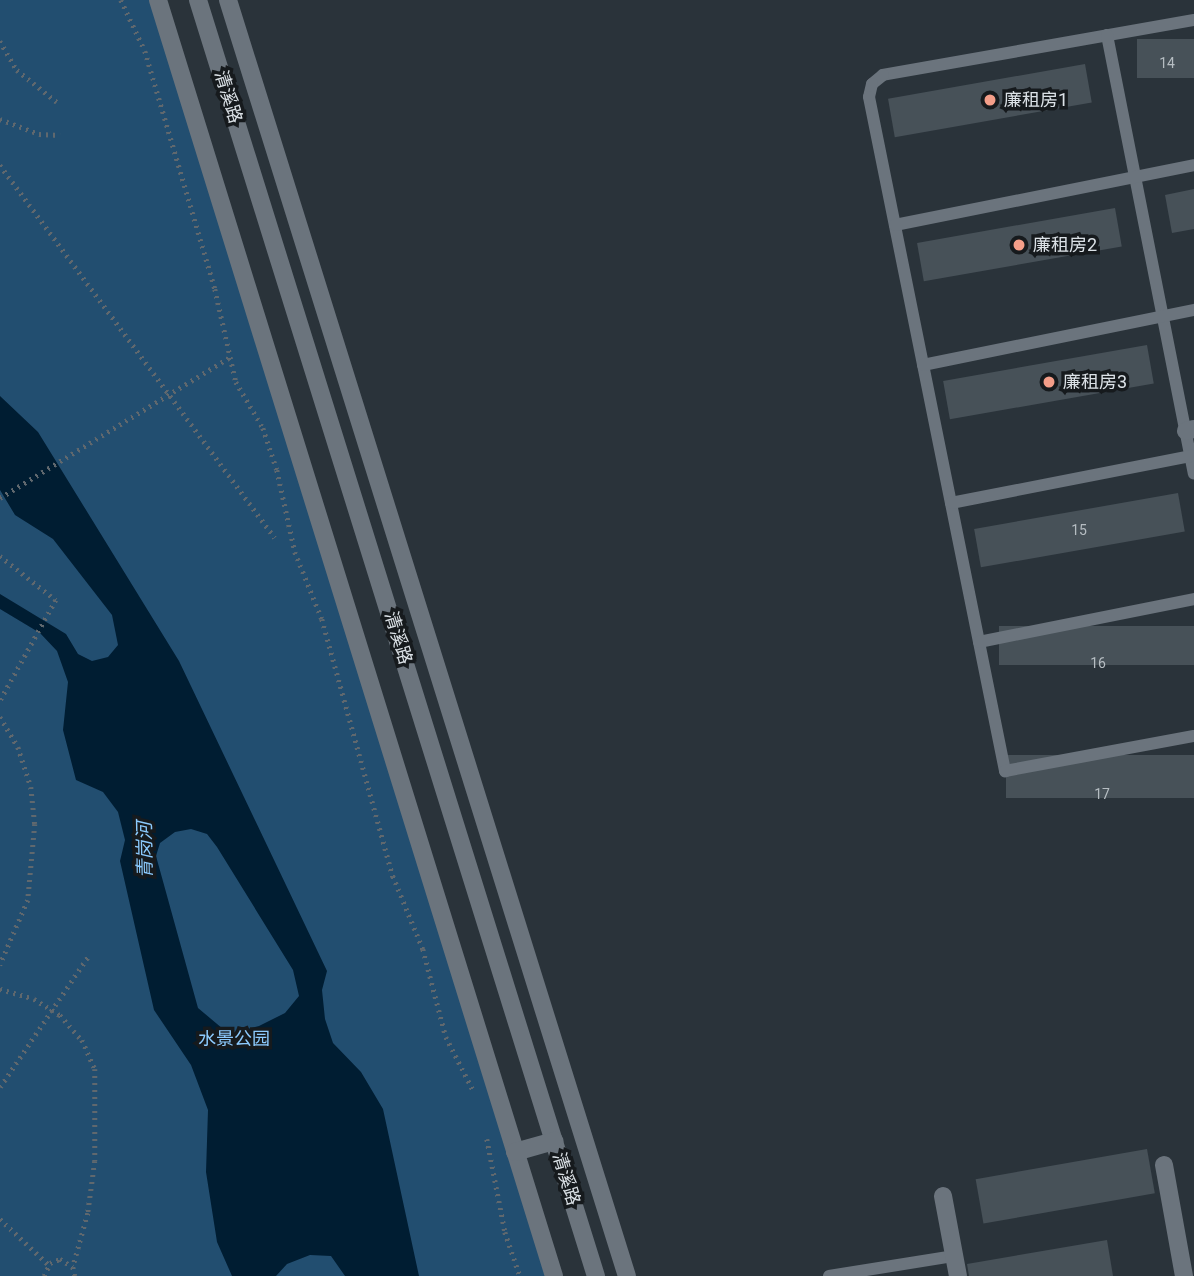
<!DOCTYPE html>
<meta charset="utf-8">
<style>
body{margin:0}
#map{position:relative;width:1194px;height:1276px;overflow:hidden;background:#2a333a;font-family:Roboto,"Noto Sans SC",sans-serif}
div>[style]{position:absolute}
.green>*{inset:0;background:#224e70}
.water>*{inset:0;background:#001d32}
.building>*{inset:0;background:#475158;transform-origin:0 0}
.path>*{height:4.5px;margin-top:-2.25px;transform-origin:0;background:repeating-linear-gradient(90deg,#60686e 0 2px,transparent 0 7px)}
.service>*{height:12px;margin:-6px;padding:0 6px;transform-origin:6px;border-radius:6px;background:#6b747d}
.minor>*{height:18px;margin:-9px;padding:0 9px;transform-origin:9px;border-radius:9px;background:#6b747d}
.secondary>*{height:18px;margin:-9px;padding:0 9px;transform-origin:9px;border-radius:9px;background:#6b747d}
.dots>*{width:19px;height:19px;translate:-50% -50%;box-sizing:border-box;border:4px solid #161a1d;border-radius:50%}
span{translate:-50% -50%;white-space:nowrap;text-align:center;line-height:1.15;-webkit-text-stroke:7px #161a1d;paint-order:stroke}
.number-label{font-size:14px;color:#b6bdc2}
.number-label span{-webkit-text-stroke-width:0}
.street-label{font-size:18px;color:#dbe1e6}
.poi-label{font-size:18px;color:#dbe1e6}
.left{translate:0 -50%;text-align:left}
.park-label{font-size:18px;color:#8dcbfe}
.water-label{font-size:19px;color:#8bcafd;font-style:italic}
</style>
<div id="map">
<div class="green">
<i style="clip-path:polygon(0 0,158px 0,554px 1276px,0 1276px)"></i>
</div>
<div class="water">
<i style="clip-path:polygon(evenodd,0 396px,38px 432px,179px 661px,327px 971px,322px 990px,325px 1019px,333px 1043px,361px 1072px,383px 1109px,419px 1276px,345px 1276px,331px 1256px,310px 1255px,287px 1264px,276px 1276px,232px 1276px,217px 1242px,206px 1172px,208px 1110px,191px 1065px,154px 1010px,120px 861px,125px 840px,118px 812px,103px 792px,76px 780px,63px 730px,68px 682px,57px 651px,40px 633px,0 609px,0 594px,66px 634px,78px 654px,92px 661px,108px 657px,118px 645px,112px 615px,53px 539px,15px 515px,0 490px,0 396px,191px 829px,207px 834px,217px 847px,293px 970px,299px 996px,285px 1013px,259px 1026px,229px 1034px,198px 1008px,156px 856px,160px 843px,175px 832px,191px 829px)"></i>
</div>
<div class="building">
<i style="left:1194px;top:39px;width:39px;height:57px;rotate:90deg"></i>
<i style="left:1085px;top:64px;width:39px;height:200px;rotate:80deg"></i>
<i style="clip-path:polygon(1194px 189px,1194px 229px,1172px 233px,1165px 195px)"></i>
<i style="left:1115px;top:208px;width:39px;height:201px;rotate:80deg"></i>
<i style="left:1147px;top:345px;width:39px;height:207px;rotate:80deg"></i>
<i style="left:1178px;top:493px;width:39px;height:207px;rotate:80deg"></i>
<i style="left:1194px;top:626px;width:39px;height:195px;rotate:90deg"></i>
<i style="left:1194px;top:755px;width:43px;height:188px;rotate:90deg"></i>
<i style="left:1147px;top:1149px;width:45px;height:174px;rotate:80deg"></i>
<i style="clip-path:polygon(1107px 1240px,1113px 1276px,969px 1276px,967px 1264px)"></i>
</div>
<div class="path">
<i style="left:121px;top:0;width:56px;rotate:64.8deg"></i>
<i style="left:145px;top:51px;width:248px;rotate:73.6deg"></i>
<i style="left:215px;top:289px;width:95px;rotate:77.3deg"></i>
<i style="left:236px;top:382px;width:53px;rotate:59.6deg"></i>
<i style="left:263px;top:428px;width:44px;rotate:71.6deg"></i>
<i style="left:277px;top:470px;width:84px;rotate:77.6deg"></i>
<i style="left:295px;top:552px;width:72px;rotate:68.1deg"></i>
<i style="left:322px;top:619px;width:267px;rotate:74.6deg"></i>
<i style="left:393px;top:876px;width:79px;rotate:67.7deg"></i>
<i style="left:423px;top:949px;width:91px;rotate:75.4deg"></i>
<i style="left:446px;top:1037px;width:59px;rotate:63deg"></i>
<i style="left:0;top:41px;width:34px;rotate:60deg"></i>
<i style="left:17px;top:70px;width:51px;rotate:38.7deg"></i>
<i style="left:0;top:119px;width:42px;rotate:21deg"></i>
<i style="left:39px;top:134px;width:21px;rotate:3deg"></i>
<i style="left:0;top:165px;width:463px;rotate:53.6deg"></i>
<i style="left:0;top:498px;width:270px;rotate:-31.5deg"></i>
<i style="left:0;top:556px;width:71px;rotate:38.2deg"></i>
<i style="left:56px;top:600px;width:115px;rotate:119deg"></i>
<i style="left:0;top:717px;width:35px;rotate:59deg"></i>
<i style="left:18px;top:747px;width:42px;rotate:72deg"></i>
<i style="left:31px;top:787px;width:37px;rotate:84deg"></i>
<i style="left:35px;top:824px;width:76px;rotate:95.3deg"></i>
<i style="left:28px;top:900px;width:71px;rotate:113.3deg"></i>
<i style="left:0;top:989px;width:35px;rotate:16deg"></i>
<i style="left:34px;top:999px;width:31px;rotate:32deg"></i>
<i style="left:60px;top:1015px;width:33px;rotate:49deg"></i>
<i style="left:82px;top:1040px;width:32px;rotate:66deg"></i>
<i style="left:95px;top:1069px;width:92px;rotate:90deg"></i>
<i style="left:95px;top:1161px;width:52px;rotate:97.7deg"></i>
<i style="left:88px;top:1213px;width:56px;rotate:105.5deg"></i>
<i style="left:0;top:1087px;width:159px;rotate:-56deg"></i>
<i style="left:487px;top:1139px;width:95px;rotate:79deg"></i>
<i style="left:505px;top:1232px;width:46px;rotate:71.2deg"></i>
<i style="left:0;top:1219px;width:66px;rotate:43.2deg"></i>
<i style="left:44px;top:1276px;width:14px;rotate:-65deg"></i>
<i style="left:50px;top:1263px;width:11px;rotate:-22deg"></i>
<i style="left:60px;top:1259px;width:15px;rotate:32deg"></i>
<i style="left:73px;top:1267px;width:9px;rotate:77deg"></i>
</div>
<div class="service">
<i style="left:1194px;top:20px;width:316px;rotate:170deg"></i>
<i style="left:883px;top:75px;width:14px;rotate:141deg"></i>
<i style="left:872px;top:84px;width:13px;rotate:103deg"></i>
<i style="left:869px;top:97px;width:688px;rotate:78.59deg"></i>
<i style="left:1005px;top:771px;width:192px;rotate:-10.5deg"></i>
<i style="left:1107px;top:35px;width:447px;rotate:78.8deg"></i>
<i style="left:895px;top:225px;width:305px;rotate:-11.3deg"></i>
<i style="left:923px;top:365px;width:277px;rotate:-11.5deg"></i>
<i style="left:951px;top:503px;width:245px;rotate:-11.1deg"></i>
<i style="left:979px;top:642px;width:219px;rotate:-11.3deg"></i>
<i style="left:829px;top:1276px;width:127px;rotate:-9.1deg"></i>
</div>
<div class="minor">
<i style="left:228px;top:0;width:1337px;rotate:72.64deg"></i>
<i style="left:1186px;top:431px;width:8px;rotate:-14deg"></i>
<i style="left:1164px;top:1165px;width:113px;rotate:79.8deg"></i>
<i style="left:943px;top:1196px;width:81px;rotate:79.4deg"></i>
</div>
<div class="secondary">
<i style="left:158px;top:0;width:1336px;rotate:72.76deg"></i>
<i style="left:198px;top:0;width:1337px;rotate:72.68deg"></i>
<i style="left:515px;top:1152px;width:41px;rotate:-15.8deg"></i>
</div>
<div class="dots">
<i style="left:990px;top:100px;background:#f49e89"></i>
<i style="left:1019px;top:245px;background:#f49e89"></i>
<i style="left:1049px;top:382px;background:#f49e89"></i>
</div>
<div class="number-label">
<span style="left:1167px;top:63px">14</span>
<span style="left:1079px;top:530px">15</span>
<span style="left:1098px;top:663px">16</span>
<span style="left:1102px;top:794px">17</span>
</div>
<div class="street-label">
<span style="left:228px;top:97px;rotate:73deg">清溪路</span>
<span style="left:398px;top:638px;rotate:73deg">清溪路</span>
<span style="left:566px;top:1179px;rotate:73deg">清溪路</span>
</div>
<div class="poi-label">
<span class="left" style="left:1004px;top:100px">廉租房1</span>
<span class="left" style="left:1033px;top:245px">廉租房2</span>
<span class="left" style="left:1063px;top:382px">廉租房3</span>
</div>
<div class="park-label">
<span style="left:234px;top:1039px">水景公园</span>
</div>
<div class="water-label">
<span style="left:145px;top:850px;rotate:-91deg">青岗河</span>
</div>
</div>
